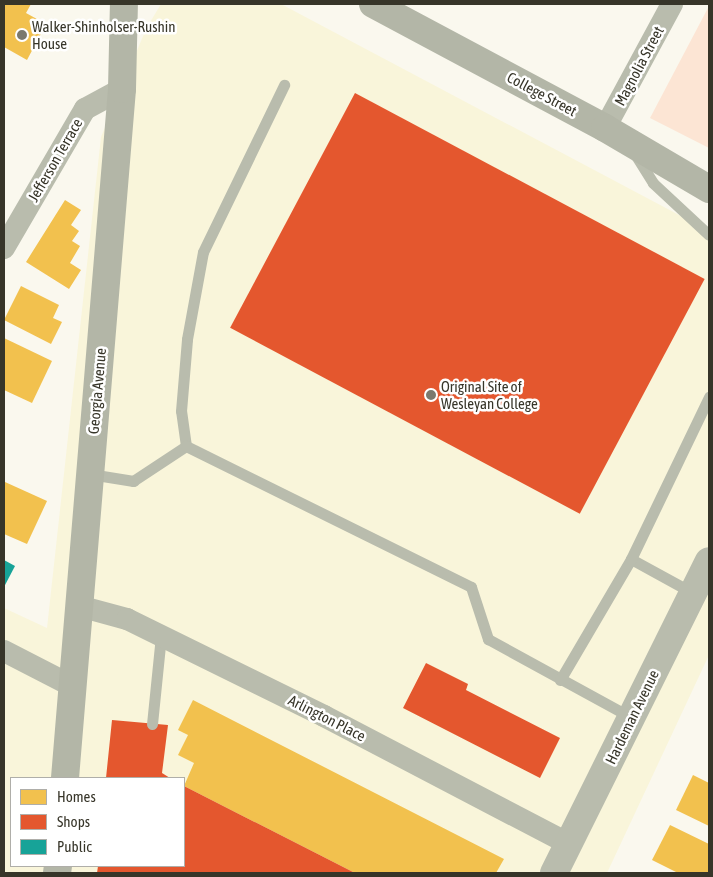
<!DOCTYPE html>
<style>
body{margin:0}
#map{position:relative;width:713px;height:877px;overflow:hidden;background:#faf8ee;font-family:"Asap Condensed",sans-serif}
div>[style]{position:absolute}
.built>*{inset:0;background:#f9f5da}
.green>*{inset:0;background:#fce5d4}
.homes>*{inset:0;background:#f2c14e}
.shops>*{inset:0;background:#e4572e;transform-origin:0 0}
.public>*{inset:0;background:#17a398}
.service>*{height:11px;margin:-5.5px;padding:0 5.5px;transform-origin:5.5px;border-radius:5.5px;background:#b9bcad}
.minor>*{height:22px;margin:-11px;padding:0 11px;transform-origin:11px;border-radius:11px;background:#b9bcad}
.tertiary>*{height:28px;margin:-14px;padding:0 14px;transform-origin:14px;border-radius:14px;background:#b9bcad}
.primary>*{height:28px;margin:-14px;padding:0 14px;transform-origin:14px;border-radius:14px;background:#b3b6a7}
.dots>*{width:14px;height:14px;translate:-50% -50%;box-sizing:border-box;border:2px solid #fff;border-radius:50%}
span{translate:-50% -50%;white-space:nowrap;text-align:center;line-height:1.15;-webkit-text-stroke:5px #fff;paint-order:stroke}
.poi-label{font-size:15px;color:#373529}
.left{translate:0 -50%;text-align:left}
.street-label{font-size:15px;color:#373529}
.frame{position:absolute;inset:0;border:5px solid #373529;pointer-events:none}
.legend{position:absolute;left:10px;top:777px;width:175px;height:90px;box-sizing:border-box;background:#fff;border:1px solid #afaea9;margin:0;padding:6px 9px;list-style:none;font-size:15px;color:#373529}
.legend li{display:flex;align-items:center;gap:10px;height:25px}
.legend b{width:25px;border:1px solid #afaea9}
</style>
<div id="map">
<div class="built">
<i style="clip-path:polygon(evenodd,161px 4px,281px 4px,696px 224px,709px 236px,709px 655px,607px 873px,4px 873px,4px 608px,47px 628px,101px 137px,146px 29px,161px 4px,11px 778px,184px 778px,184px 866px,11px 866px,11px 778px)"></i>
</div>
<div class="green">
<i style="clip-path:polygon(709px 6px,709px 148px,650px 118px)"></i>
</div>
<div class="homes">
<i style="clip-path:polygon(4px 4px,31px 4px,26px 13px,46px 24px,27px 60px,4px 47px)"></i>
<i style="clip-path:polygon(65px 200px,81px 210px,71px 225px,79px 231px,72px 241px,80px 246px,70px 263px,81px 270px,69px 289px,26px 262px)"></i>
<i style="clip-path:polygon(21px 286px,59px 305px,53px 318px,62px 322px,51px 344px,4px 320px)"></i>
<i style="clip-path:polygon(4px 338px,52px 361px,32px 403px,4px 390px)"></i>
<i style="clip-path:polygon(5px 482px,47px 501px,27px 544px,4px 534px)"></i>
<i style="clip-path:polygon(193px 700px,504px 859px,496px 873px,355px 873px,184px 786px,194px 763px,178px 755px,188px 735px,178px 730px)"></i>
<i style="clip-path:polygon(693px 775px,709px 783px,709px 826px,676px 810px)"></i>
<i style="clip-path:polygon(670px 825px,709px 844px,709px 873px,678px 873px,652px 860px)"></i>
</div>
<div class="shops">
<i style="left:355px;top:93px;width:396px;height:266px;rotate:28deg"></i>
<i style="clip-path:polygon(426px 663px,468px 684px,466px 690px,560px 738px,540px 778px,403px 708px)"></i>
<i style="clip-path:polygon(112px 720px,168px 725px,162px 773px,170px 778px,106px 778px)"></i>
<i style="clip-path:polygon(184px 786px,355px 873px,97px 873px,98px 866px,184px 866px)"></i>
</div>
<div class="public">
<i style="clip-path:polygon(4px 560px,15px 566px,4px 587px)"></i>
</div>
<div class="service">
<i style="left:635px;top:154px;width:34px;rotate:58deg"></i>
<i style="left:653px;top:183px;width:76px;rotate:42.9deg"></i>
<i style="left:186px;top:446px;width:35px;rotate:-98deg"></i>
<i style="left:181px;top:411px;width:72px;rotate:-85.2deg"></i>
<i style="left:187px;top:339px;width:88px;rotate:-79.6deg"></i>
<i style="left:203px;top:252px;width:186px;rotate:-64.1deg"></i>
<i style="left:90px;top:474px;width:44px;rotate:9.2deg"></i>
<i style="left:133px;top:481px;width:64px;rotate:-33.4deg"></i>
<i style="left:186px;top:446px;width:318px;rotate:26.3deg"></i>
<i style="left:471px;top:587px;width:55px;rotate:71.9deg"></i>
<i style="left:488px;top:639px;width:164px;rotate:28.7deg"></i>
<i style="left:631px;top:559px;width:71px;rotate:28.7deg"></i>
<i style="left:560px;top:680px;width:140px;rotate:-59.6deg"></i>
<i style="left:631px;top:559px;width:180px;rotate:-64.3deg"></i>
<i style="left:152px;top:724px;width:89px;rotate:-84.2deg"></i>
</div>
<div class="minor">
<i style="left:605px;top:128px;width:141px;rotate:-61.6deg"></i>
<i style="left:4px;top:248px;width:161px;rotate:-59.8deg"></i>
<i style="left:85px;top:109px;width:42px;rotate:-28.4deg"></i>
<i style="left:79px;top:606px;width:50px;rotate:15.2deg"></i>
<i style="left:127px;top:619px;width:220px;rotate:26.2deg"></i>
<i style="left:324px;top:716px;width:276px;rotate:27.6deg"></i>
<i style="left:4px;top:651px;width:76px;rotate:27.2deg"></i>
</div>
<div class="tertiary">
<i style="left:554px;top:873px;width:348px;rotate:-63.6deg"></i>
</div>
<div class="primary">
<i style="left:373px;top:4px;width:263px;rotate:28.1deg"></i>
<i style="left:605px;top:128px;width:121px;rotate:30.4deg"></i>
<i style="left:65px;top:778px;width:691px;rotate:-85.27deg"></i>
<i style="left:122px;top:89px;width:85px;rotate:-88.7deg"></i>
<i style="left:57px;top:873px;width:7px;rotate:-82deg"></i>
</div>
<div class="dots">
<i style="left:22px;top:35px;background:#7b796e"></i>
<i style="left:431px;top:395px;background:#7b796e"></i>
</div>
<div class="poi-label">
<span class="left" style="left:32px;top:35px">Walker-Shinholser-Rushin<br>House</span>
<span class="left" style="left:441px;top:395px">Original Site of<br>Wesleyan College</span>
</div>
<div class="street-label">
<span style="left:639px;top:66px;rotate:-62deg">Magnolia Street</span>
<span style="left:542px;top:94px;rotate:28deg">College Street</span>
<span style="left:55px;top:160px;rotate:-60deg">Jefferson Terrace</span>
<span style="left:97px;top:391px;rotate:-85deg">Georgia Avenue</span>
<span style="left:632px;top:717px;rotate:-64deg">Hardeman Avenue</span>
<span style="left:327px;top:718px;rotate:27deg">Arlington Place</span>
</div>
<div class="frame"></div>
<ul class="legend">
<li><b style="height:14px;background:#f2c14e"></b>Homes</li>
<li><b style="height:14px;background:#e4572e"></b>Shops</li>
<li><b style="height:14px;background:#17a398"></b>Public</li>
</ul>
</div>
